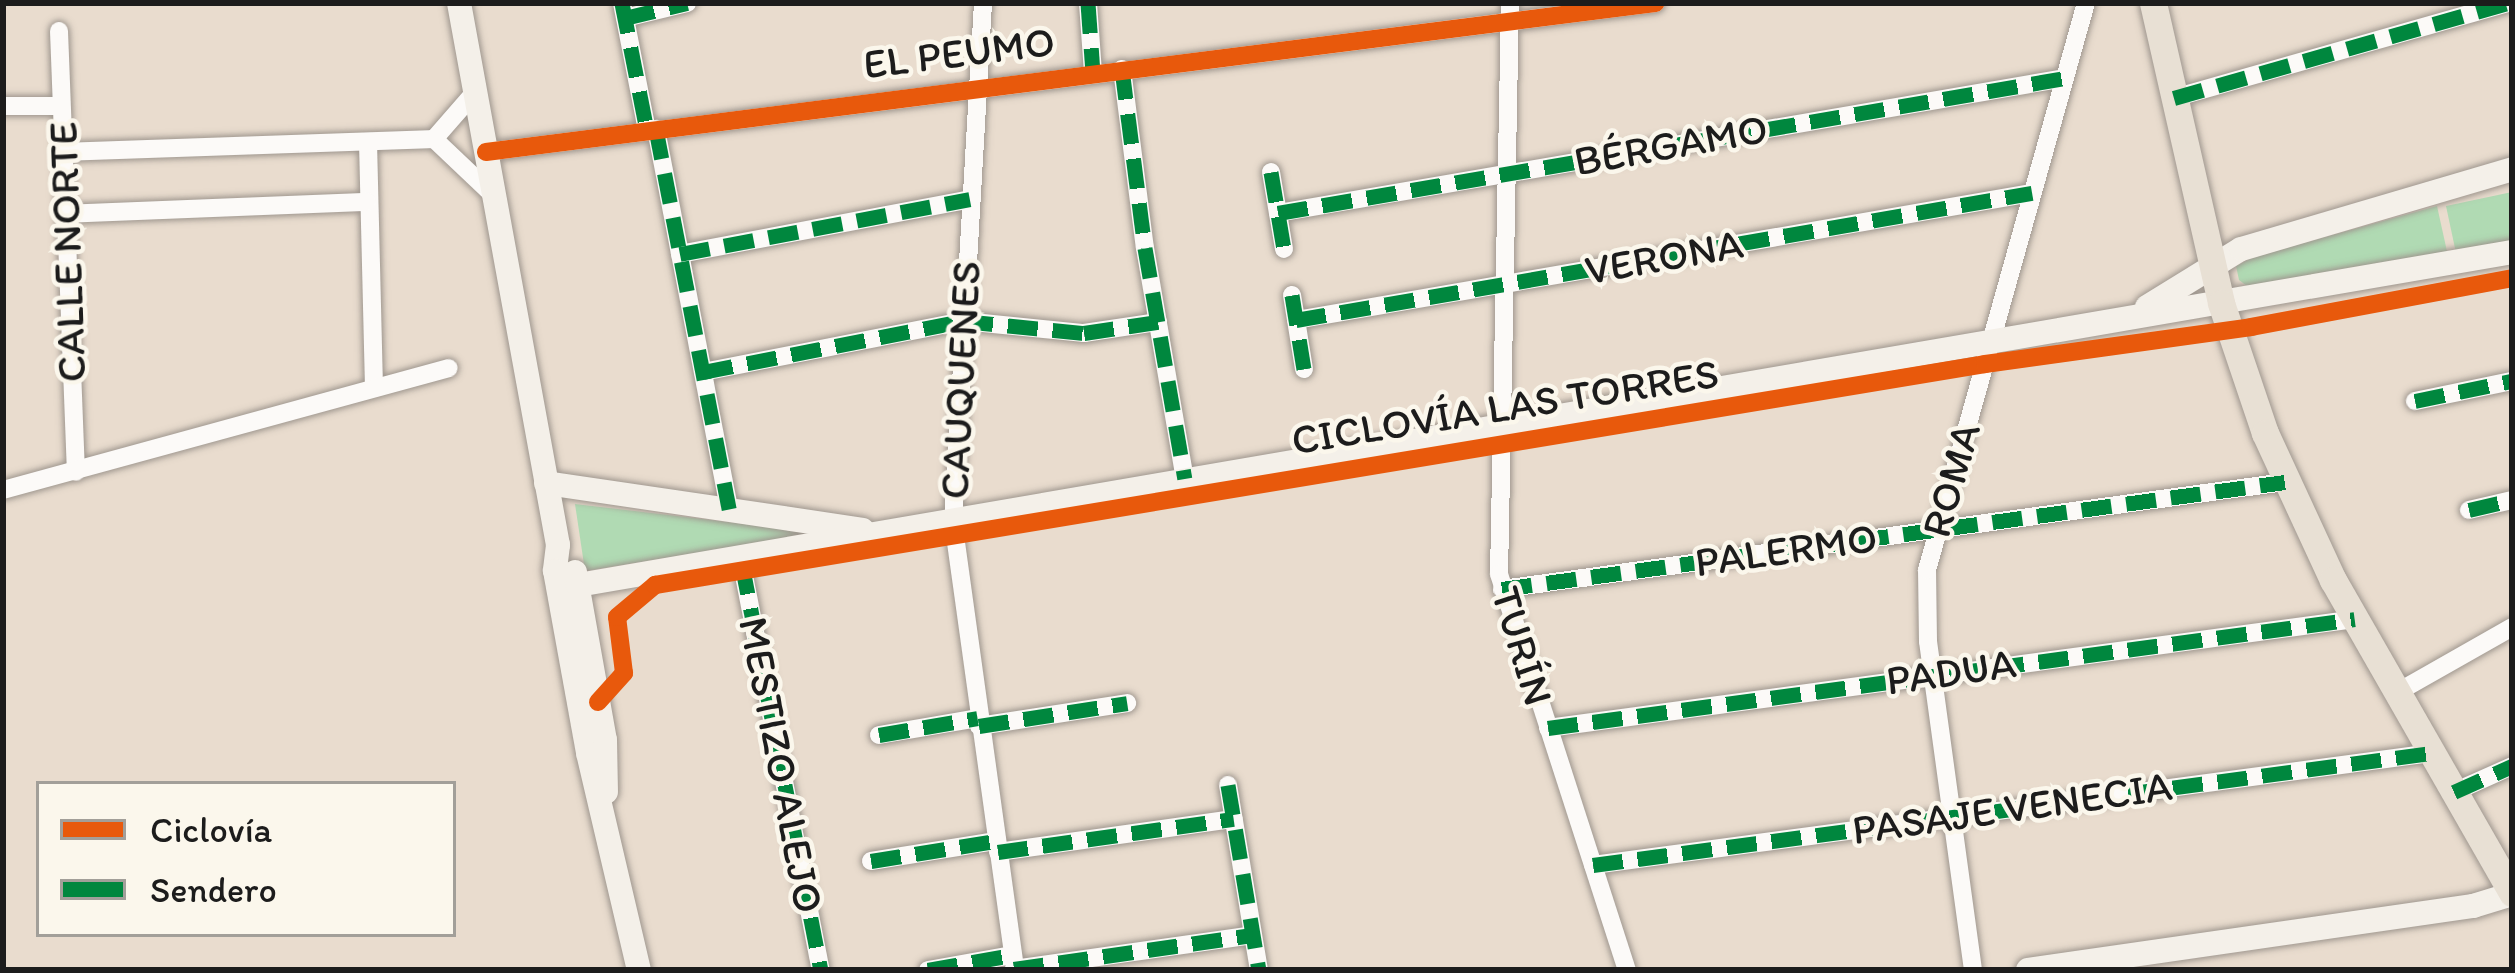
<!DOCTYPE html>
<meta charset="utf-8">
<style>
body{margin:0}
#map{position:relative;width:2515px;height:973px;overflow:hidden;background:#e9dcce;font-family:Itim,sans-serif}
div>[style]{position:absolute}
.green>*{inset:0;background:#b0dab3}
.roads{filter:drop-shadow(0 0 3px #9f978f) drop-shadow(0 0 3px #9f978f)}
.street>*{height:18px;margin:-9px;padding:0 9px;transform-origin:9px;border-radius:9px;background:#fcfaf8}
.secondary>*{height:24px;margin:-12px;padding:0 12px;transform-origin:12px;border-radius:12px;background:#f4f0e9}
.primary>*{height:27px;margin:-13.5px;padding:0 13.5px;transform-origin:13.5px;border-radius:13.5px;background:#e8e0d4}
.quiet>*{height:15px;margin-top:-7.5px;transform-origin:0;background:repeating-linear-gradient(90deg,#00873e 0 30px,transparent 0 45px)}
.cycleway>*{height:18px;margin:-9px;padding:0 9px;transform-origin:9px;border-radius:9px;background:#e8590c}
span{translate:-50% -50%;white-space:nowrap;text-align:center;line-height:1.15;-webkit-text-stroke:9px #fbf7ec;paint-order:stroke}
.street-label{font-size:42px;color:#1c1c1c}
.frame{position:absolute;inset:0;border:6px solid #1c1c1c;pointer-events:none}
.legend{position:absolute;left:36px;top:781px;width:420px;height:156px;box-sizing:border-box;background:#fbf7ec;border:3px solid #a29f99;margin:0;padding:15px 21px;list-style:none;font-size:36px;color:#1c1c1c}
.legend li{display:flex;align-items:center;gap:24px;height:60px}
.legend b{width:60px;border:3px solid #a29f99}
</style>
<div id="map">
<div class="green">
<i style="clip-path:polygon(2512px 192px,2512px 241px,2456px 253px,2446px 206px)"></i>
<i style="clip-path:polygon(2437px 206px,2448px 256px,2251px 289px,2239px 280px,2236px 266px,2254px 257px)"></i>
<i style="clip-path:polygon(575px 504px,822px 533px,585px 571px)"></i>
</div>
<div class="roads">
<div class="street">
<i style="left:622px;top:3px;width:129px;rotate:78.9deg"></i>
<i style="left:983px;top:3px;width:519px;rotate:93.31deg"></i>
<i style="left:953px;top:521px;width:453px;rotate:82.1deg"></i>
<i style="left:1088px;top:3px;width:70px;rotate:85.9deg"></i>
<i style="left:1510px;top:3px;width:571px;rotate:91.1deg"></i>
<i style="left:1499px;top:574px;width:416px;rotate:72.1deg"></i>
<i style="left:625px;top:18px;width:64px;rotate:-13.6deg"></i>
<i style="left:59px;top:31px;width:441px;rotate:87.8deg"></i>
<i style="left:1122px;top:69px;width:180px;rotate:82.7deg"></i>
<i style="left:1145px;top:248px;width:234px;rotate:80.2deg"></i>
<i style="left:2174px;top:98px;width:347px;rotate:-15.9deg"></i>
<i style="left:3px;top:106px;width:58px"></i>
<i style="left:656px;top:129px;width:387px;rotate:79.1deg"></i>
<i style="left:434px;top:139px;width:83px;rotate:43.5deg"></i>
<i style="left:368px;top:142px;width:246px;rotate:88.6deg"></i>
<i style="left:63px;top:152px;width:371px;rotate:-2deg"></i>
<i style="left:434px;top:139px;width:62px;rotate:-48.9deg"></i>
<i style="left:486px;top:152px;width:1179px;rotate:-7.26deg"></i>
<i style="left:1271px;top:172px;width:78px;rotate:80.4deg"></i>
<i style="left:1278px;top:213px;width:798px;rotate:-9.73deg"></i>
<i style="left:65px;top:214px;width:302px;rotate:-2.3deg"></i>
<i style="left:680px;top:254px;width:295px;rotate:-10.7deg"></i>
<i style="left:1292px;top:295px;width:75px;rotate:80.8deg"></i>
<i style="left:1296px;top:320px;width:747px;rotate:-9.79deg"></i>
<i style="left:703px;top:372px;width:265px;rotate:-11.1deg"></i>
<i style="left:963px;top:321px;width:122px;rotate:5.7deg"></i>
<i style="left:1084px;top:333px;width:75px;rotate:-8.5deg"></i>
<i style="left:2415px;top:401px;width:99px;rotate:-11.7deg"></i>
<i style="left:3px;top:490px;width:462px;rotate:-15.3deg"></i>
<i style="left:2469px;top:510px;width:44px;rotate:-13.1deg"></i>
<i style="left:741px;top:560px;width:418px;rotate:79deg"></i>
<i style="left:1502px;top:589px;width:790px;rotate:-7.78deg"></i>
<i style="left:2396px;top:693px;width:133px;rotate:-29.6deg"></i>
<i style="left:979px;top:726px;width:150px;rotate:-8.8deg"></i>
<i style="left:1548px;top:728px;width:814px;rotate:-7.69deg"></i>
<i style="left:879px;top:735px;width:100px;rotate:-9.7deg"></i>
<i style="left:1228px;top:785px;width:188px;rotate:80.5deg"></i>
<i style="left:2454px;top:792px;width:64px;rotate:-24.1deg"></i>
<i style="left:998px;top:852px;width:238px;rotate:-8deg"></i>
<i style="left:871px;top:861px;width:127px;rotate:-9.1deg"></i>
<i style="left:1593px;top:865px;width:845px;rotate:-7.61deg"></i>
<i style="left:1014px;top:969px;width:241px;rotate:-8.1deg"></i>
<i style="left:928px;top:970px;width:85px;rotate:-10.1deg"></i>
<i style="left:1973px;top:970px;width:332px;rotate:-97.8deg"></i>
<i style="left:1928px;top:641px;width:71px;rotate:-90.8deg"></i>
<i style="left:1927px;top:570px;width:589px;rotate:-74.34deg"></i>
</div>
<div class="secondary">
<i style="left:459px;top:3px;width:551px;rotate:79.65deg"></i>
<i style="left:558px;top:545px;width:26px;rotate:97deg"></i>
<i style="left:555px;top:571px;width:185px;rotate:79.7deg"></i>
<i style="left:588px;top:753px;width:223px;rotate:76.8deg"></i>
<i style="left:2147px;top:307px;width:110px;rotate:-31.7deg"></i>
<i style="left:2241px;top:249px;width:283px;rotate:-16.4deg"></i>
<i style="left:546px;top:483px;width:320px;rotate:8.4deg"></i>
<i style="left:575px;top:572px;width:171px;rotate:79.9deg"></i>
<i style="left:605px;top:740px;width:52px;rotate:88.9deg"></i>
<i style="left:578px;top:585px;width:1962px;rotate:-9.77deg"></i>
<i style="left:2028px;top:970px;width:450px;rotate:-8.2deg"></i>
<i style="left:2473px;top:906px;width:41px;rotate:-17.1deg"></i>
</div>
<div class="primary">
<i style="left:2153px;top:3px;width:308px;rotate:77.2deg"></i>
<i style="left:2221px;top:303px;width:137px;rotate:71.3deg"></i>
<i style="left:2265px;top:433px;width:162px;rotate:65.2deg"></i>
<i style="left:2333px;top:580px;width:361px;rotate:60.2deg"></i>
</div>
</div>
<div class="quiet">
<i style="left:622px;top:3px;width:129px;rotate:78.9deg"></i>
<i style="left:1088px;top:3px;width:70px;rotate:85.9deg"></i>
<i style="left:625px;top:18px;width:64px;rotate:-13.6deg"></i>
<i style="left:1122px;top:69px;width:180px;rotate:82.7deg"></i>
<i style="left:1145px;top:248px;width:234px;rotate:80.2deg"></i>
<i style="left:2174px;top:98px;width:347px;rotate:-15.9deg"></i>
<i style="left:656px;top:129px;width:387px;rotate:79.1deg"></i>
<i style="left:1271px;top:172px;width:78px;rotate:80.4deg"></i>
<i style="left:1278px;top:213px;width:798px;rotate:-9.73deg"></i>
<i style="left:680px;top:254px;width:295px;rotate:-10.7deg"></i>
<i style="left:1292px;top:295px;width:75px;rotate:80.8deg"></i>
<i style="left:1296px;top:320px;width:747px;rotate:-9.79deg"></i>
<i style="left:703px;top:372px;width:265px;rotate:-11.1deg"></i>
<i style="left:963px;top:321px;width:122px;rotate:5.7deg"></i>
<i style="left:1084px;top:333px;width:75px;rotate:-8.5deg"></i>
<i style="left:2415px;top:401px;width:99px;rotate:-11.7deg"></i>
<i style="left:2469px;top:510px;width:44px;rotate:-13.1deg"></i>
<i style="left:742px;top:564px;width:414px;rotate:79deg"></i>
<i style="left:1502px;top:589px;width:790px;rotate:-7.78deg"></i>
<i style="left:979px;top:726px;width:150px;rotate:-8.8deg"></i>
<i style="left:1548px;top:728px;width:814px;rotate:-7.69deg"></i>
<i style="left:879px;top:735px;width:100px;rotate:-9.7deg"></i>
<i style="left:1228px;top:785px;width:188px;rotate:80.5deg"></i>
<i style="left:2454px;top:792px;width:64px;rotate:-24.1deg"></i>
<i style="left:998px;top:852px;width:238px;rotate:-8deg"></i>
<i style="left:871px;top:861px;width:127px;rotate:-9.1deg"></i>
<i style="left:1593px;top:865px;width:845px;rotate:-7.61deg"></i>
<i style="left:1014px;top:969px;width:241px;rotate:-8.1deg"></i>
<i style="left:928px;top:970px;width:85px;rotate:-10.1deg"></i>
</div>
<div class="cycleway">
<i style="left:486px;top:152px;width:1179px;rotate:-7.26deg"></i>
<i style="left:598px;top:702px;width:39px;rotate:-48deg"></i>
<i style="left:624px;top:673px;width:56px;rotate:-97.1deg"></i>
<i style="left:617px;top:617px;width:50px;rotate:-40.1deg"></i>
<i style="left:655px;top:585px;width:1348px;rotate:-9.43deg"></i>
<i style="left:1985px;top:364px;width:269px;rotate:-7.9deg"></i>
<i style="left:2251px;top:327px;width:266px;rotate:-10.6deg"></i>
</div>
<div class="street-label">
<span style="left:959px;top:53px;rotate:-7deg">EL PEUMO</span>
<span style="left:1671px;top:145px;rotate:-10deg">BÉRGAMO</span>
<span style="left:67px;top:252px;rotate:-92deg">CALLE NORTE</span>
<span style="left:1664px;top:257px;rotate:-10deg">VERONA</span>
<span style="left:960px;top:380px;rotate:-87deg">CAUQUENES</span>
<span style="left:1505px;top:407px;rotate:-9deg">CICLOVÍA LAS TORRES</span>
<span style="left:1951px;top:480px;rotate:-74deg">ROMA</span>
<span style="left:1786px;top:550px;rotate:-8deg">PALERMO</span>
<span style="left:1522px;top:646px;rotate:73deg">TURÍN</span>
<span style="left:1951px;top:672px;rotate:-8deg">PADUA</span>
<span style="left:781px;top:765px;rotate:79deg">MESTIZO ALEJO</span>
<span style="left:2012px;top:808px;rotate:-8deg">PASAJE VENECIA</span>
</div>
<div class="frame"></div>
<ul class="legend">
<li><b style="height:15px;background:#e8590c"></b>Ciclovía</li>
<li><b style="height:15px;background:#00873e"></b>Sendero</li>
</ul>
</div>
